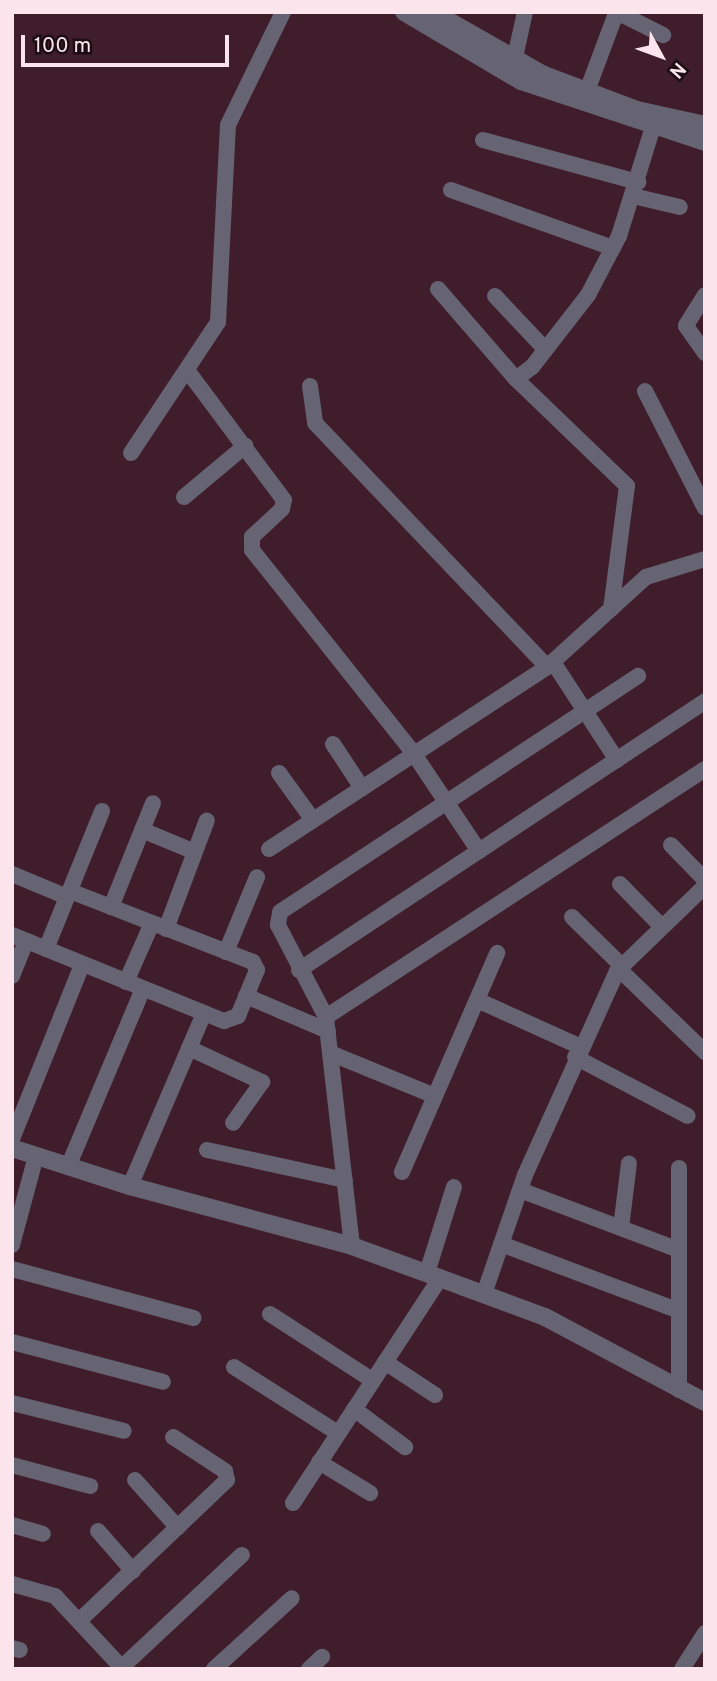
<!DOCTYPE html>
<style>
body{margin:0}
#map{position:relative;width:717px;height:1681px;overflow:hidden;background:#3f1d2b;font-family:Overpass,sans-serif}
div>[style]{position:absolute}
.minor>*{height:16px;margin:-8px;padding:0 8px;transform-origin:8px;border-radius:8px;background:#666373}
.tertiary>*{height:18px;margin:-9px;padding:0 9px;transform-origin:9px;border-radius:9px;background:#666373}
span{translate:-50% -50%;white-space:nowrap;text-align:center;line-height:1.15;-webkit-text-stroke:7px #1c0d13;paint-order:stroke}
.frame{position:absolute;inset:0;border:14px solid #fce4ec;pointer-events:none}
.north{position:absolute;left:626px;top:21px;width:70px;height:70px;-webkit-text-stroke:5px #1c0d13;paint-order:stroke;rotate:131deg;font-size:19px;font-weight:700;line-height:28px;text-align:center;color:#fce4ec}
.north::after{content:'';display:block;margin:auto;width:24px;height:32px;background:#fce4ec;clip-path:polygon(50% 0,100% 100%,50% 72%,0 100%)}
.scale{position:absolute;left:21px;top:35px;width:208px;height:32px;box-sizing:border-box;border:4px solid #fce4ec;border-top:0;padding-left:9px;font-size:21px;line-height:24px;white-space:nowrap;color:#fce4ec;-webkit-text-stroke:5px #1c0d13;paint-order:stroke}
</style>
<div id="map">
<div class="minor">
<i style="left:512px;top:71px;width:60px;rotate:-77.6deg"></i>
<i style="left:587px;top:91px;width:80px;rotate:-69.5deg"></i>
<i style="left:615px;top:16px;width:8px;rotate:-7deg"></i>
<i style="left:623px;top:15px;width:45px;rotate:26.6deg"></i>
<i style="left:483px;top:140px;width:161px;rotate:15.2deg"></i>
<i style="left:451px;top:190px;width:172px;rotate:19.7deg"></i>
<i style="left:633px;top:196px;width:48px;rotate:13.2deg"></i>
<i style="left:438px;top:289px;width:119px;rotate:49.1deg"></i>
<i style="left:516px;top:379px;width:154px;rotate:43.9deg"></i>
<i style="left:627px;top:486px;width:124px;rotate:97.4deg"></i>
<i style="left:705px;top:295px;width:36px;rotate:122deg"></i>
<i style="left:686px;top:326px;width:33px;rotate:55deg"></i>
<i style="left:495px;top:296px;width:73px;rotate:46.7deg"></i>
<i style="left:187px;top:370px;width:162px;rotate:53.3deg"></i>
<i style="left:284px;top:500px;width:9px;rotate:103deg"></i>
<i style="left:282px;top:509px;width:41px;rotate:137deg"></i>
<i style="left:252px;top:537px;width:13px;rotate:90deg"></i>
<i style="left:252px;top:550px;width:260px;rotate:51.5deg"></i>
<i style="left:414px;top:754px;width:117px;rotate:56.2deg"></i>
<i style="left:516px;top:379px;width:20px;rotate:-37deg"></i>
<i style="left:532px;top:367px;width:91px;rotate:-52.1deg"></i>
<i style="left:588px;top:295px;width:67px;rotate:-62.3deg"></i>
<i style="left:619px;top:236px;width:114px;rotate:-72.7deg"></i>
<i style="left:310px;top:386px;width:37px;rotate:82deg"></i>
<i style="left:315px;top:423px;width:337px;rotate:46.4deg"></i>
<i style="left:645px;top:391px;width:131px;rotate:62.9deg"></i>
<i style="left:131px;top:453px;width:157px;rotate:-56.4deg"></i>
<i style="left:218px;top:322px;width:197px;rotate:-87.1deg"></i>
<i style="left:228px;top:125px;width:126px;rotate:-64deg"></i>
<i style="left:184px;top:497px;width:80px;rotate:-39.9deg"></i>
<i style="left:553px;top:662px;width:117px;rotate:56.9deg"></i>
<i style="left:333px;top:744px;width:53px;rotate:56.6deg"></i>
<i style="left:279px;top:773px;width:58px;rotate:54.1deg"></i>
<i style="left:142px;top:830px;width:57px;rotate:22.5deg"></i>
<i style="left:671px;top:845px;width:49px;rotate:45.8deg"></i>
<i style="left:269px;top:849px;width:332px;rotate:-33.2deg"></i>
<i style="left:547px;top:667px;width:134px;rotate:-42.3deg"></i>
<i style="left:646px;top:577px;width:62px;rotate:-17deg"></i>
<i style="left:12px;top:874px;width:60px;rotate:22.7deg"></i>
<i style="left:620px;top:884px;width:60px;rotate:45.7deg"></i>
<i style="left:111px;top:907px;width:112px;rotate:-68deg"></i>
<i style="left:572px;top:917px;width:70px;rotate:44.4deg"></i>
<i style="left:166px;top:929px;width:116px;rotate:-69.4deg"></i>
<i style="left:12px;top:935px;width:229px;rotate:22.1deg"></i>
<i style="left:224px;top:1021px;width:15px;rotate:-20deg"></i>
<i style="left:238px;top:1016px;width:50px;rotate:-67.6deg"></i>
<i style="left:257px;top:970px;width:9px;rotate:-117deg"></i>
<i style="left:253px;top:962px;width:196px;rotate:-158.8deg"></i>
<i style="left:46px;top:949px;width:149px;rotate:-67.9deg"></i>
<i style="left:226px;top:952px;width:81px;rotate:-67.5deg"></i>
<i style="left:619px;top:969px;width:120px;rotate:44deg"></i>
<i style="left:299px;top:970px;width:487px;rotate:-33.5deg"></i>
<i style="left:12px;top:976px;width:38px;rotate:-68deg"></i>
<i style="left:126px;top:982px;width:64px;rotate:-66.2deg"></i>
<i style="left:246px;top:996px;width:89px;rotate:23.1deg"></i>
<i style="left:477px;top:1000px;width:112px;rotate:24.3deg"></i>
<i style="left:326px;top:1017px;width:104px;rotate:-117.6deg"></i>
<i style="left:278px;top:925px;width:13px;rotate:-81deg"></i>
<i style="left:280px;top:912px;width:429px;rotate:-33.4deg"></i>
<i style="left:189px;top:1048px;width:81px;rotate:25deg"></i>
<i style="left:262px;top:1082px;width:50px;rotate:125.3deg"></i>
<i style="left:330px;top:1053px;width:113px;rotate:22.3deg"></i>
<i style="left:575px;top:1057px;width:127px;rotate:27.6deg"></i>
<i style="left:12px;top:1139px;width:188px;rotate:-68.1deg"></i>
<i style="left:207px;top:1150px;width:141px;rotate:12.3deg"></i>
<i style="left:68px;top:1167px;width:193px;rotate:-67.2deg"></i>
<i style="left:402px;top:1172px;width:239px;rotate:-66.5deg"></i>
<i style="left:130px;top:1186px;width:188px;rotate:-66.8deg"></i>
<i style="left:520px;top:1190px;width:170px;rotate:20.7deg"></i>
<i style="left:621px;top:1228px;width:65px;rotate:-83deg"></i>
<i style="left:501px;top:1244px;width:190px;rotate:20.6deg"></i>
<i style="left:12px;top:1245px;width:92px;rotate:-74.9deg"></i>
<i style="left:352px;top:1246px;width:230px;rotate:-96.5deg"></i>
<i style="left:326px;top:1017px;width:453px;rotate:-33.2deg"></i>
<i style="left:12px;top:1269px;width:188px;rotate:15.1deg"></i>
<i style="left:427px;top:1273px;width:90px;rotate:-72.6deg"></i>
<i style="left:484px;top:1294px;width:126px;rotate:-71deg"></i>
<i style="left:525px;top:1175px;width:224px;rotate:-65.7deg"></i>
<i style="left:617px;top:971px;width:122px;rotate:-44deg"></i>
<i style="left:270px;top:1314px;width:121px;rotate:32.9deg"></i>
<i style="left:12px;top:1342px;width:156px;rotate:14.8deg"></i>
<i style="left:385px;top:1362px;width:60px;rotate:33.4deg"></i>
<i style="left:234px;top:1367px;width:123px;rotate:32.4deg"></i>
<i style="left:679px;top:1390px;width:222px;rotate:-90deg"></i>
<i style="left:12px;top:1403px;width:115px;rotate:14deg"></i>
<i style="left:354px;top:1409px;width:64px;rotate:36.7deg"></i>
<i style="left:319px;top:1462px;width:60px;rotate:31.3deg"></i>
<i style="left:12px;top:1465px;width:81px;rotate:15.1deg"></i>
<i style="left:135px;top:1480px;width:64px;rotate:48.1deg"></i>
<i style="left:293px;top:1503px;width:269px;rotate:-56.8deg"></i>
<i style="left:12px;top:1525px;width:32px;rotate:16deg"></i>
<i style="left:98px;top:1531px;width:53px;rotate:48.8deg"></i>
<i style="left:12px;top:1584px;width:45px;rotate:15.6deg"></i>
<i style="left:55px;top:1596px;width:100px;rotate:47deg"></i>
<i style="left:80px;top:1620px;width:203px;rotate:-43.6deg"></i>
<i style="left:227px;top:1480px;width:9px;rotate:-103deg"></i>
<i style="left:225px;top:1471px;width:62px;rotate:-146.8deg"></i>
<i style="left:12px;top:1648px;width:8px;rotate:14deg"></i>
<i style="left:120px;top:1669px;width:167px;rotate:-43.1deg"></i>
<i style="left:214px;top:1669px;width:105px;rotate:-42.3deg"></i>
<i style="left:309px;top:1669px;width:18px;rotate:-43deg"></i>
<i style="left:682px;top:1669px;width:43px;rotate:-57.4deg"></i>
</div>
<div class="tertiary">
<i style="left:404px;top:12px;width:136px;rotate:30.5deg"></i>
<i style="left:521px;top:81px;width:194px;rotate:18.3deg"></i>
<i style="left:433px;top:12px;width:128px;rotate:29.6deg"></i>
<i style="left:544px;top:75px;width:99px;rotate:20.6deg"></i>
<i style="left:637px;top:110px;width:70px;rotate:12.4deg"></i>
<i style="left:12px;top:1148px;width:124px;rotate:17.9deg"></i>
<i style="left:130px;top:1186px;width:230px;rotate:15.1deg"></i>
<i style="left:352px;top:1246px;width:119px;rotate:20.1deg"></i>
<i style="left:464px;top:1287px;width:86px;rotate:20.3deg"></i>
<i style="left:545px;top:1317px;width:181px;rotate:28deg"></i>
</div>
<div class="frame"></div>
<div class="north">N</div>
<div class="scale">100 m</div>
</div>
